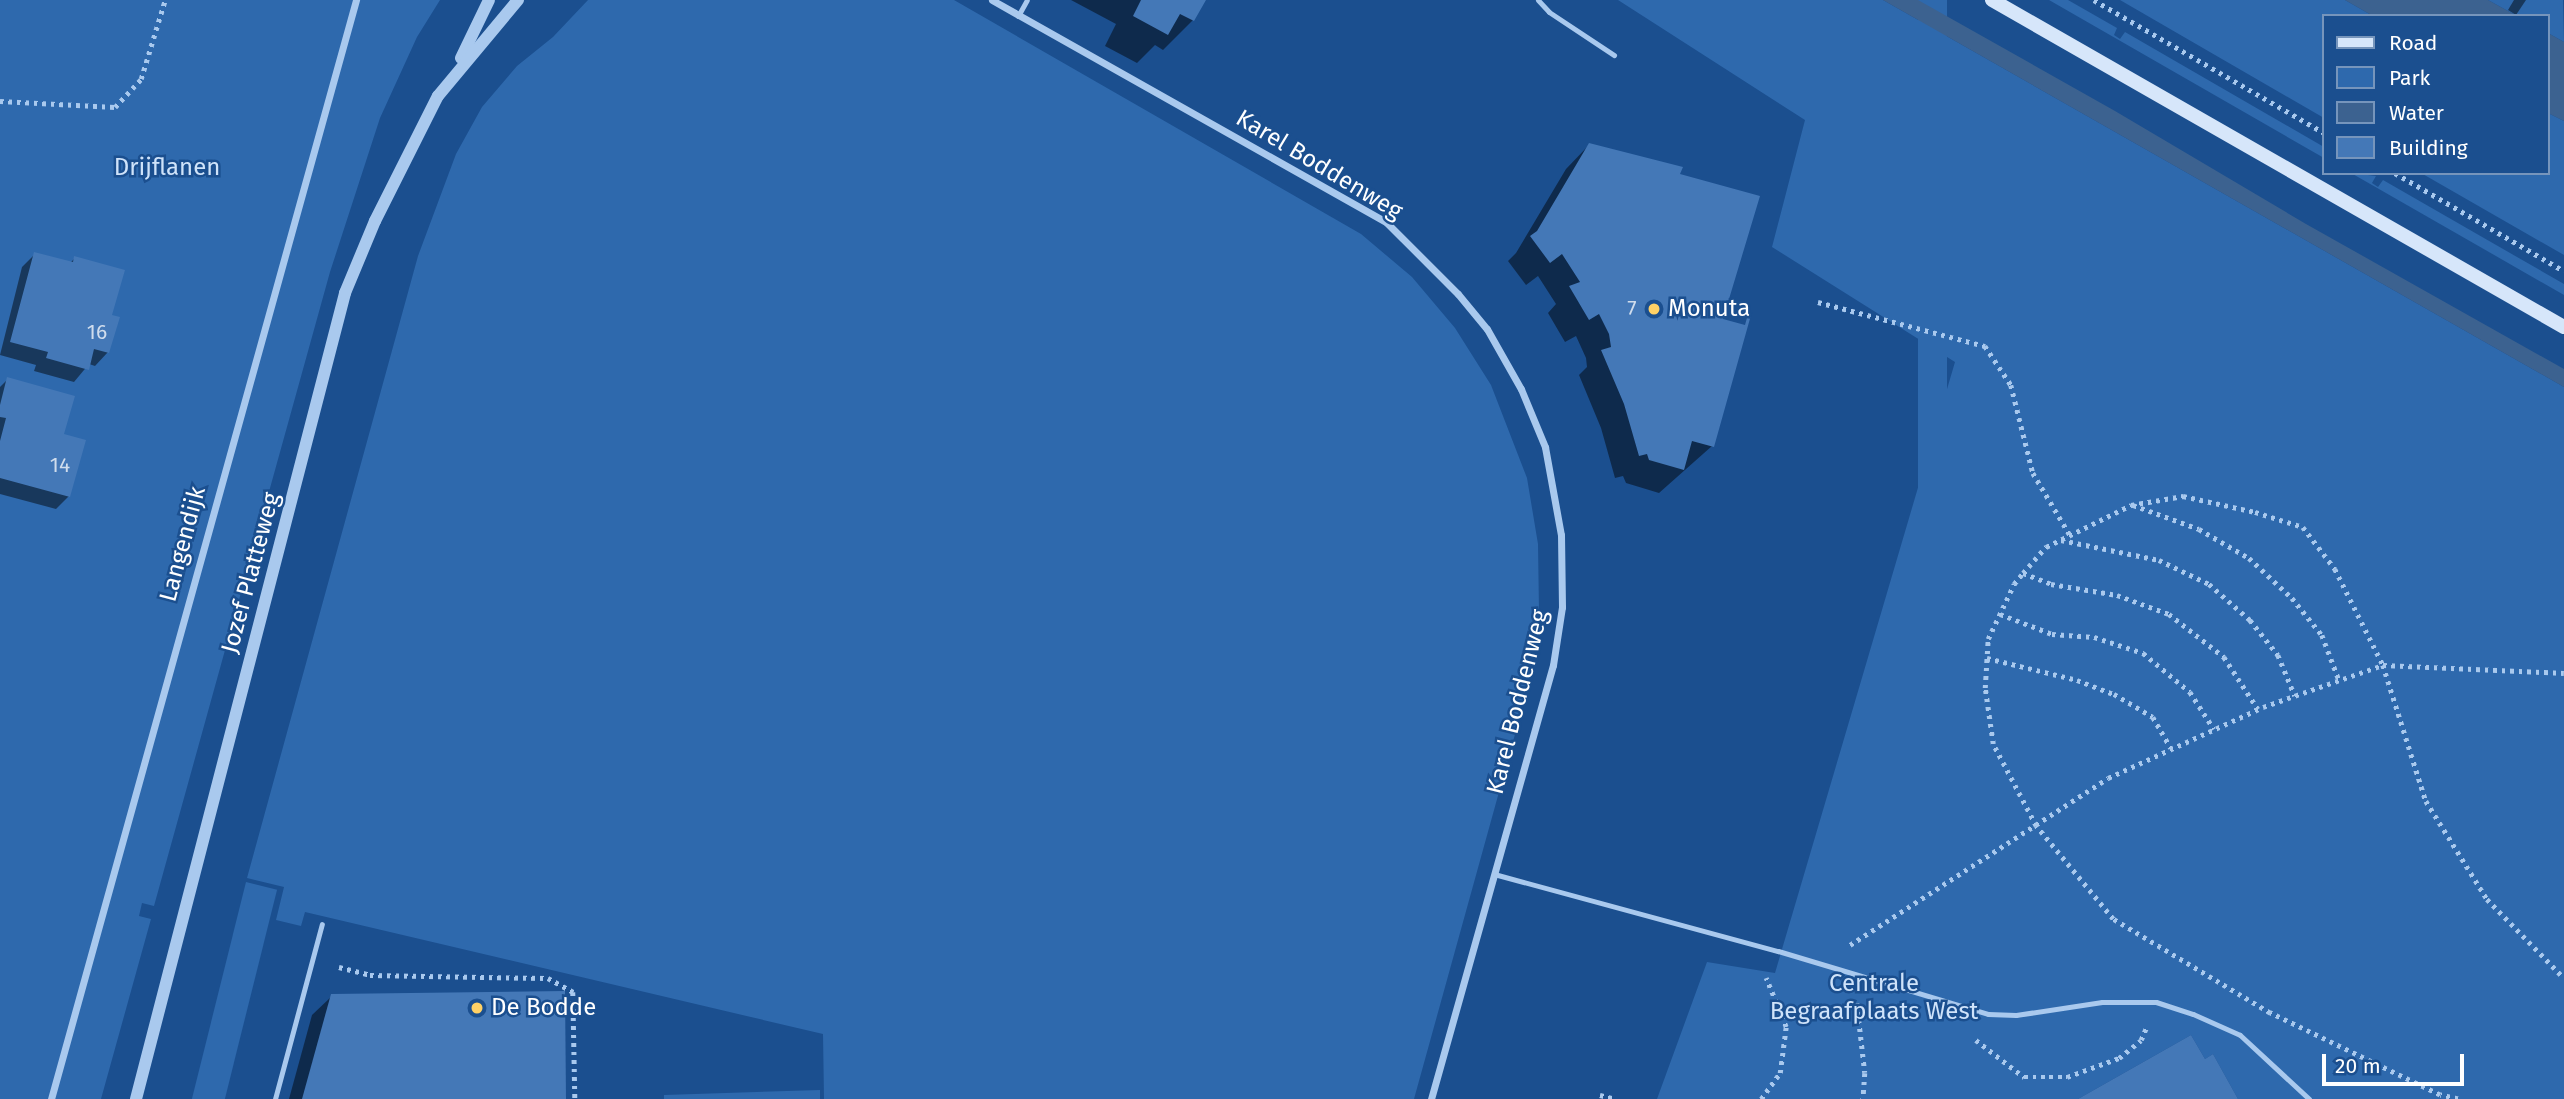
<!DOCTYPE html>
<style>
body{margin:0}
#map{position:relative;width:2564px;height:1099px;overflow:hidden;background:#1b4f8f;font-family:"Fira Sans",sans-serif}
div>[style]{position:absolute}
.green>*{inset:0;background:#2e69ad;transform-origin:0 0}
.water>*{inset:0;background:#3c6290}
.shadow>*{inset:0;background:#0007}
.building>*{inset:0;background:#4478b7}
.path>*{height:4.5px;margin-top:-2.25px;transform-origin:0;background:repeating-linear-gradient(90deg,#a9c9ee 0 3.5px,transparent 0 8.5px)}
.service>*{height:5px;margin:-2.5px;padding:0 2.5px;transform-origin:2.5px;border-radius:2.5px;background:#a9c9ee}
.minor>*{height:7px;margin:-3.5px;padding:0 3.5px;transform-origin:3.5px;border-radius:3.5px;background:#a9c9ee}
.tertiary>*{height:12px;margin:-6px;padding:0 6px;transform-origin:6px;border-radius:6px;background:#a9c9ee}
.secondary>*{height:14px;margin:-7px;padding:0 7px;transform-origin:7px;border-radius:7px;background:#d6e6fa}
.dots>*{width:19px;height:19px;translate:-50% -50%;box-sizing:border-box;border:4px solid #1b4f8f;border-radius:50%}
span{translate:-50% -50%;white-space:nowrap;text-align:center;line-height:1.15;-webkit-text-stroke:5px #1b4f8f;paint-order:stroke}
.number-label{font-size:21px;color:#d0dded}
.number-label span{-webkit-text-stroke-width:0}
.street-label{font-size:24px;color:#fff}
.park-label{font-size:24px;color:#cfe3fa}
.poi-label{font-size:24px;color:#fff}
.left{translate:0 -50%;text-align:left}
.legend{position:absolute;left:2322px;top:14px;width:228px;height:161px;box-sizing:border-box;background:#1b4f8f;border:2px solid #7695bc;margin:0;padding:9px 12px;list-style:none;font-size:21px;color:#fff}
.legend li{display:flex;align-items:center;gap:14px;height:35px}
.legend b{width:35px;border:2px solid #7695bc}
.scale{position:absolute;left:2322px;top:1054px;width:142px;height:32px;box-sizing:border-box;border:4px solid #fff;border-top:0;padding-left:9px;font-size:21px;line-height:24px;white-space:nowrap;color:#fff;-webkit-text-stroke:5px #1b4f8f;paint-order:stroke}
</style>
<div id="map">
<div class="green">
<i style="clip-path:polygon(0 0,440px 0,417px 37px,380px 118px,330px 272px,154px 906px,142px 903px,139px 916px,151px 919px,101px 1099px,0 1099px)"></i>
<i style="clip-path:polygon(588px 0,954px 0,1361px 234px,1412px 277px,1455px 328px,1491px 385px,1527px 478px,1538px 544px,1539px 611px,1522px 709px,1414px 1099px,824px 1099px,823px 1034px,305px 912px,301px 926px,276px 920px,284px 887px,247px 878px,418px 256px,456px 154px,482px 107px,517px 66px,553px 37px)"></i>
<i style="clip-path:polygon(1618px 0,1883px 0,2564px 387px,2564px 1099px,2238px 1099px,2213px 1054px,2205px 1059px,2191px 1035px,2078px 1099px,1657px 1099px,1707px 962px,1775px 973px,1955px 362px,1772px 247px,1805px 120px)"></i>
<i style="left:1918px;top:0;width:29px;height:744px"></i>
<i style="clip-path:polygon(2049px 0,2068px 0,2117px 28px,2114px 35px,2120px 39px,2125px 32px,2324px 147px,2324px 158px)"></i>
<i style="clip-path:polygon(2120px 0,2345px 0,2373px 16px,2324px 16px,2324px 118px)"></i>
<i style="clip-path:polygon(2488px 0,2563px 0,2564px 42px,2548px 33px,2548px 16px,2517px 16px)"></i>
<i style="clip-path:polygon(2548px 113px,2564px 121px,2564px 255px,2421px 173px,2548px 173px)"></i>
<i style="clip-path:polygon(2351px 173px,2376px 176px,2372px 183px,2378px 187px,2383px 180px,2564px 284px,2564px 295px)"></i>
<i style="left:246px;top:882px;width:32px;height:225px;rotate:14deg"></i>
<i style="clip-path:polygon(820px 1090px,820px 1099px,664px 1099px,664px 1095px)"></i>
</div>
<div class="water">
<i style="clip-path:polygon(1883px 0,1918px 0,2115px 111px,2306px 224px,2564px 369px,2564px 387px)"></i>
<i style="clip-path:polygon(2345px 0,2488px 0,2517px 16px,2373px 16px)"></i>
<i style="clip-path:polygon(2548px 33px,2564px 42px,2564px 121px,2548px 113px)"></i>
</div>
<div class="shadow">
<i style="clip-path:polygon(1071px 0,1204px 0,1193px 20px,1163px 50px,1155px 45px,1137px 63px,1105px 46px,1116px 24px)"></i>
<i style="clip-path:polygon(2514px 0,2526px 0,2516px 15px,2508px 10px)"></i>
<i style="clip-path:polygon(1589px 145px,1678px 175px,1721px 320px,1712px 446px,1659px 493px,1626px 483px,1623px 476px,1615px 478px,1601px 428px,1579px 375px,1587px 367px,1586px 358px,1576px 336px,1565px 342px,1548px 313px,1556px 304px,1538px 276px,1526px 285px,1508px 261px,1516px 253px,1566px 169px)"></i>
<i style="clip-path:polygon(35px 254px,70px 263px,75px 258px,110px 316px,108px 352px,95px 366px,89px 364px,74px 382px,34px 371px,36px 365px,0 355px,22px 267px)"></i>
<i style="clip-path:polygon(8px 379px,69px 496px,56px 509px,0 494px,0 387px)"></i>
<i style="clip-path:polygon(332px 996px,565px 1099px,289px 1099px,312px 1015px)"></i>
</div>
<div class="building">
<i style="clip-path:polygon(1141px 0,1206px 0,1194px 21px,1180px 14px,1168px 35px,1133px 16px)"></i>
<i style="clip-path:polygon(1589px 143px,1683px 167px,1680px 174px,1760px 196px,1723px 319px,1745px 325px,1748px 314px,1751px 315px,1714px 447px,1692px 441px,1684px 470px,1649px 460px,1647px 454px,1639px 456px,1624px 404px,1601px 350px,1611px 347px,1609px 334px,1599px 314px,1589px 320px,1569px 286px,1580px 282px,1562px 254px,1550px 263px,1530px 236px,1537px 231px)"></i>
<i style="clip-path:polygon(34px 252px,73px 262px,74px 256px,125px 270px,112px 315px,120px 317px,109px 353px,94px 349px,89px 370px,46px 358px,48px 352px,10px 342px)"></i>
<i style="clip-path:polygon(7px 377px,75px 396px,64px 434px,86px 440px,70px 497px,0 478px,0 441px,6px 418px,0 417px,0 405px)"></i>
<i style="clip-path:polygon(565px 991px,566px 1099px,302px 1099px,331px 994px)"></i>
<i style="clip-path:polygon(2191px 1035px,2205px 1059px,2213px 1054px,2238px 1099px,2078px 1099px)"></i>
</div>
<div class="path">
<i style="left:2094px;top:0;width:266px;rotate:30deg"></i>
<i style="left:0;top:101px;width:115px;rotate:3deg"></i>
<i style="left:115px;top:107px;width:38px;rotate:-47deg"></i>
<i style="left:141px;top:79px;width:83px;rotate:-73.1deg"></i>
<i style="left:2395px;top:173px;width:195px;rotate:30.1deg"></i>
<i style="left:1818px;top:302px;width:173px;rotate:14.8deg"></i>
<i style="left:1985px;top:346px;width:47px;rotate:56.3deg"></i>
<i style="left:2011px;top:385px;width:91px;rotate:76deg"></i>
<i style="left:2033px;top:473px;width:72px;rotate:59.2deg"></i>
<i style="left:2133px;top:505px;width:70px;rotate:20deg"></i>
<i style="left:2199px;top:529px;width:58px;rotate:30.1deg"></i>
<i style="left:2249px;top:558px;width:59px;rotate:42.9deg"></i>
<i style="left:2292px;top:598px;width:48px;rotate:51deg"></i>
<i style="left:2322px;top:635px;width:48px;rotate:69.3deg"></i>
<i style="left:2061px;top:540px;width:100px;rotate:11.5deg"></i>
<i style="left:2159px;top:560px;width:55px;rotate:25.6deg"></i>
<i style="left:2209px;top:584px;width:55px;rotate:41.3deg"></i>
<i style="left:2250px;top:620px;width:45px;rotate:51.3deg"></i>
<i style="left:2278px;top:655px;width:44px;rotate:67.5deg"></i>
<i style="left:2023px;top:573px;width:30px;rotate:21deg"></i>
<i style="left:2051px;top:584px;width:67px;rotate:9.5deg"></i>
<i style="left:2117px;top:595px;width:55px;rotate:20.1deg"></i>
<i style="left:2169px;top:614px;width:70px;rotate:38deg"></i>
<i style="left:2224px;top:657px;width:62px;rotate:56.8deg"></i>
<i style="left:2000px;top:614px;width:56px;rotate:21deg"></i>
<i style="left:2052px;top:634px;width:42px;rotate:4.1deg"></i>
<i style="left:2094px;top:637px;width:52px;rotate:18.1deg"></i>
<i style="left:2143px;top:653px;width:61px;rotate:39.7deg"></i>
<i style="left:2190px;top:692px;width:44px;rotate:57deg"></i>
<i style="left:1987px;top:658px;width:93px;rotate:13.7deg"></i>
<i style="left:2077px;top:680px;width:40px;rotate:21deg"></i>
<i style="left:2114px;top:694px;width:45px;rotate:30.5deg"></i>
<i style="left:2153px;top:717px;width:36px;rotate:60deg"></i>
<i style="left:1850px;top:945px;width:307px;rotate:-32.9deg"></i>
<i style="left:2108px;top:778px;width:170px;rotate:-24.6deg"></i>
<i style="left:2263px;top:707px;width:127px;rotate:-19.3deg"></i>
<i style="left:2383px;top:665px;width:181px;rotate:2.5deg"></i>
<i style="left:339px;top:967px;width:32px;rotate:14deg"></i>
<i style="left:370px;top:975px;width:178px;rotate:1deg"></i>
<i style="left:548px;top:978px;width:29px;rotate:29deg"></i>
<i style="left:573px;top:992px;width:107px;rotate:88.9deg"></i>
<i style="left:1857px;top:1003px;width:70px;rotate:83.5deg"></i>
<i style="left:1865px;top:1073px;width:26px;rotate:94deg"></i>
<i style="left:1976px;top:1040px;width:61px;rotate:37.6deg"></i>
<i style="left:2024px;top:1077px;width:43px"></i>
<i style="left:2067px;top:1077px;width:55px;rotate:-20.1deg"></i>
<i style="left:2119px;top:1058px;width:28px;rotate:-39deg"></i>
<i style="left:2141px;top:1040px;width:13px;rotate:-67deg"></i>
<i style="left:1600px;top:1095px;width:16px;rotate:14deg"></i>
<i style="left:1761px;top:1099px;width:32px;rotate:-54deg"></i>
<i style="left:1780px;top:1073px;width:46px;rotate:-82.6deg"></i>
<i style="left:1786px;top:1027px;width:53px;rotate:-112.2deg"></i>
<i style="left:2458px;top:1099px;width:18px;rotate:-167deg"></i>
<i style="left:2440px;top:1095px;width:189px;rotate:-154.2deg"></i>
<i style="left:2270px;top:1013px;width:183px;rotate:-149.1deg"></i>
<i style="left:2113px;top:919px;width:121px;rotate:-129.6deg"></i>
<i style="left:2036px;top:826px;width:93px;rotate:-117.7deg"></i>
<i style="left:1993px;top:744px;width:57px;rotate:-98.1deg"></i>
<i style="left:1985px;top:688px;width:49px;rotate:-86.5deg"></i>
<i style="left:1988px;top:639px;width:61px;rotate:-64.7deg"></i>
<i style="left:2014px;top:584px;width:14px;rotate:-51deg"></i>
<i style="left:2023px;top:573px;width:35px;rotate:-49deg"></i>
<i style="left:2046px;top:547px;width:95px;rotate:-26.3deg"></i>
<i style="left:2131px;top:505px;width:53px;rotate:-9.8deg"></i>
<i style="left:2183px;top:496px;width:74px;rotate:12.5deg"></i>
<i style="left:2255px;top:512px;width:50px;rotate:17.4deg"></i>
<i style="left:2303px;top:527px;width:53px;rotate:52.7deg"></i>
<i style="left:2335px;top:569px;width:107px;rotate:63.4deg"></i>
<i style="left:2383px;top:665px;width:143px;rotate:72.5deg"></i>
<i style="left:2426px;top:801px;width:115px;rotate:58.1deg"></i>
<i style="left:2487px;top:899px;width:110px;rotate:45.7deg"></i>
</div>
<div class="service">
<i style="left:1538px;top:0;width:16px;rotate:47deg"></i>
<i style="left:1549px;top:12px;width:78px;rotate:33.5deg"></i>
<i style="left:1018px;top:16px;width:18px;rotate:-61deg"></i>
<i style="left:1494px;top:874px;width:294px;rotate:15.2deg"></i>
<i style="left:1778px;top:951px;width:219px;rotate:16.7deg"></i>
<i style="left:1988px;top:1014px;width:28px;rotate:2deg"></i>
<i style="left:2016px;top:1015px;width:87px;rotate:-8.6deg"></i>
<i style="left:2102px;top:1002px;width:54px"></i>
<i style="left:2156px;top:1002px;width:39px;rotate:18deg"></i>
<i style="left:2193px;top:1014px;width:51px;rotate:24.1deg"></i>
<i style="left:2240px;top:1035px;width:94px;rotate:42.8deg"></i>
<i style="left:275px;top:1099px;width:181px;rotate:-75deg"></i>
</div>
<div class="minor">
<i style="left:992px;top:0;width:454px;rotate:29.4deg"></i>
<i style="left:1387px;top:223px;width:100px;rotate:45deg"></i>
<i style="left:1458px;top:294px;width:45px;rotate:50.4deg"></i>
<i style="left:1487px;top:329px;width:69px;rotate:60.5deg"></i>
<i style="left:1521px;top:389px;width:63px;rotate:67.5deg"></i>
<i style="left:1545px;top:447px;width:89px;rotate:79.7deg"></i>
<i style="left:1561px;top:535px;width:72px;rotate:89.2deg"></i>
<i style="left:1562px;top:607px;width:59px;rotate:98.8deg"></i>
<i style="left:1553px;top:665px;width:451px;rotate:105.7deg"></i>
<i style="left:51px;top:1099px;width:1141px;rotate:-74.49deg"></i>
</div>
<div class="tertiary">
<i style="left:461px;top:58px;width:64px;rotate:-64.2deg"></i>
<i style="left:136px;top:1099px;width:833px;rotate:-75.46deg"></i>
<i style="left:345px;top:293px;width:78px;rotate:-67.4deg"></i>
<i style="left:375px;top:221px;width:140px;rotate:-63.3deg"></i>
<i style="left:438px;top:96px;width:125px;rotate:-50.2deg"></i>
</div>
<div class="secondary">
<i style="left:1992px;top:0;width:659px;rotate:29.76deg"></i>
</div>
<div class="dots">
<i style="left:1654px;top:309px;background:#ffd166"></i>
<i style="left:477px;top:1008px;background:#ffd166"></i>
</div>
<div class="number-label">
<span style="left:1632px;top:308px">7</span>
<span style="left:97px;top:332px">16</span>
<span style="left:60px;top:465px">14</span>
</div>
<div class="street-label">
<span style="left:1319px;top:165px;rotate:31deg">Karel Boddenweg</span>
<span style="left:183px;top:544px;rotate:-75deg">Langendijk</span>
<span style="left:251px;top:573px;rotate:-75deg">Jozef Platteweg</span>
<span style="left:1518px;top:702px;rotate:-76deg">Karel Boddenweg</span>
</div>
<div class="park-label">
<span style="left:167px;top:168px">Drijflanen</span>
<span style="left:1874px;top:998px">Centrale<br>Begraafplaats West</span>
</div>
<div class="poi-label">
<span class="left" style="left:1668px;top:309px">Monuta</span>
<span class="left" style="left:491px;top:1008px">De Bodde</span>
</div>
<ul class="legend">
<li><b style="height:9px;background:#d6e6fa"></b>Road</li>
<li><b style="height:19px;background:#2e69ad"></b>Park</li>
<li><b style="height:19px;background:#3c6290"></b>Water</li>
<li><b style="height:19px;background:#4478b7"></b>Building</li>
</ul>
<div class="scale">20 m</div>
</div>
